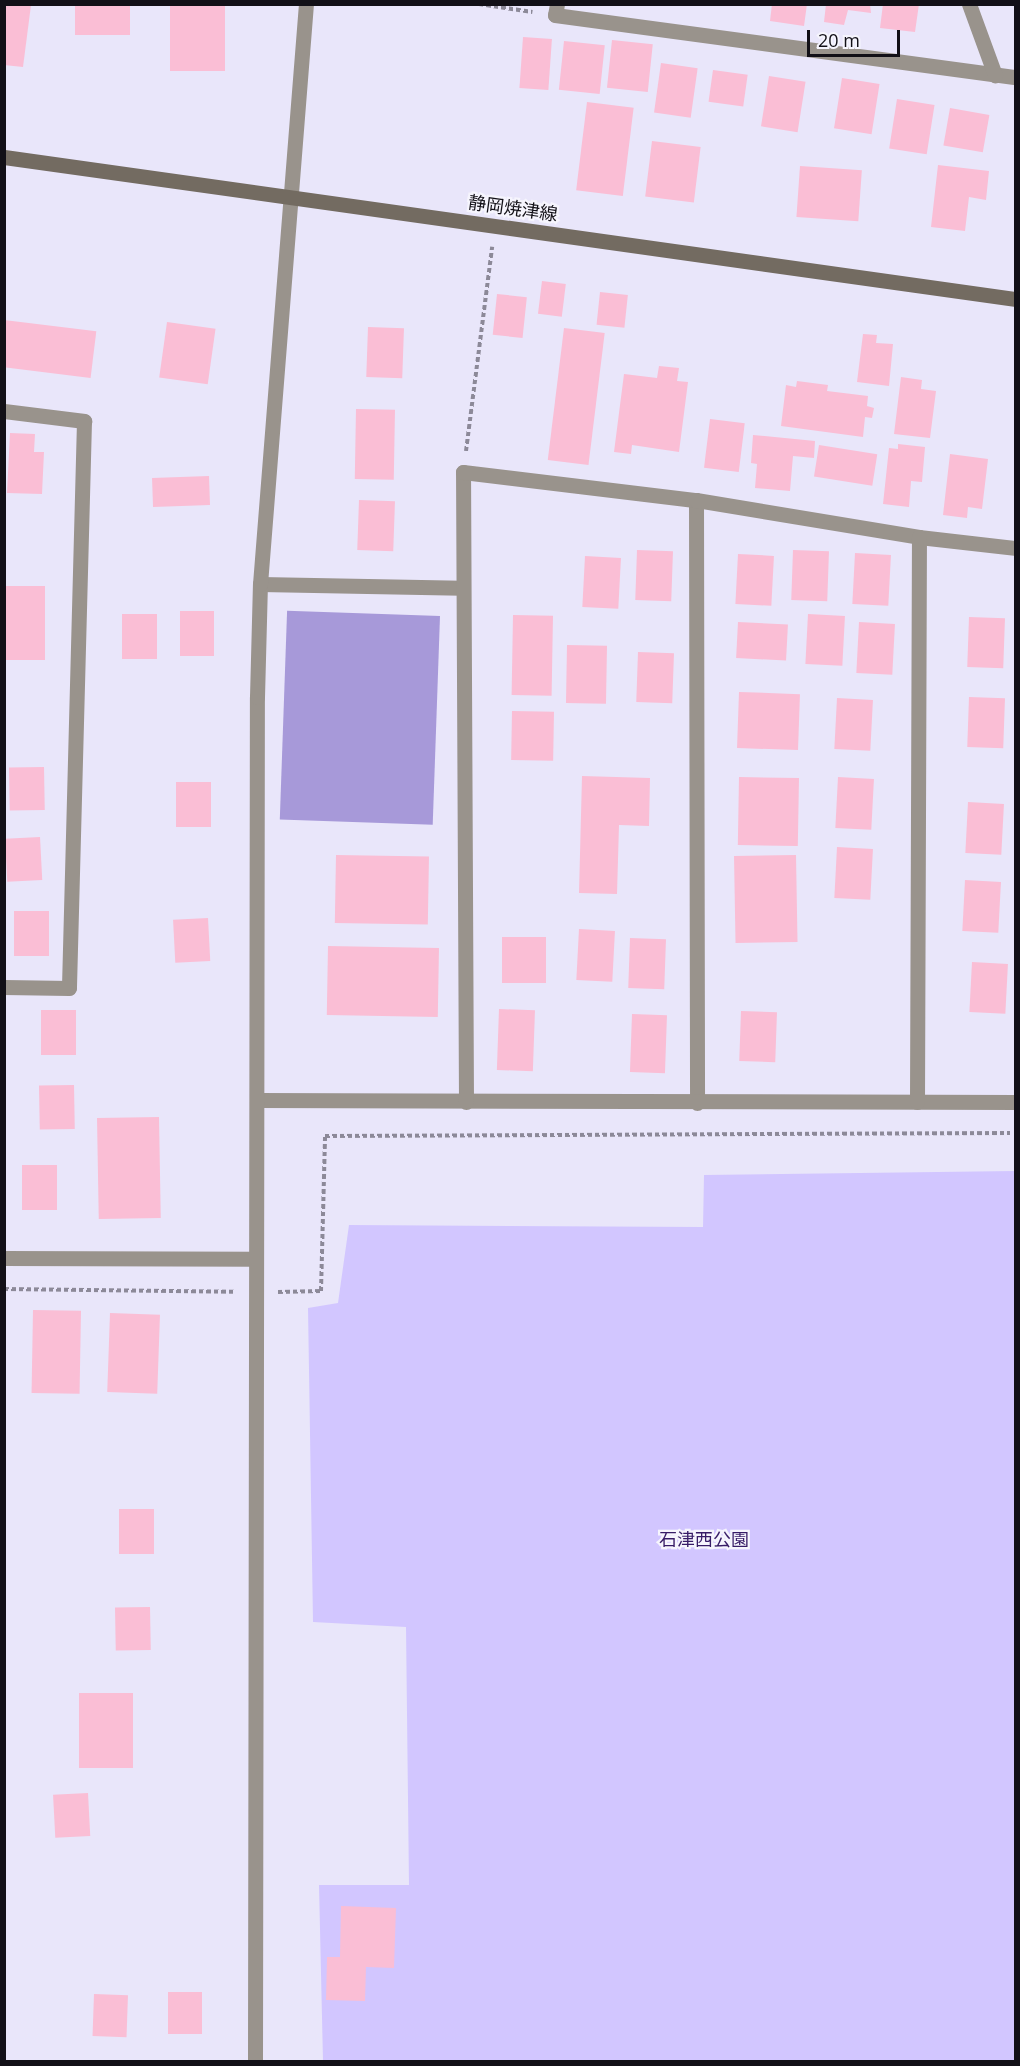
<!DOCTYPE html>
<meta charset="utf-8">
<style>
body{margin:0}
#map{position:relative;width:1020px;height:2066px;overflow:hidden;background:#e9e6fa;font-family:"Open Sans","Noto Sans JP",sans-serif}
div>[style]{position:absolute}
.green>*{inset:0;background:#d2c6ff}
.forest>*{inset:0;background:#a799d9;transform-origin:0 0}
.building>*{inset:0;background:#fabed5;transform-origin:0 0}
.path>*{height:4px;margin-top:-2px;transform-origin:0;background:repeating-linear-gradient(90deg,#8c8998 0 4.5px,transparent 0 7.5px)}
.minor>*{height:15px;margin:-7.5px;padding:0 7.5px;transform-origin:7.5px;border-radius:7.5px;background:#99938c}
.tertiary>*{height:15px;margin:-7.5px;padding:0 7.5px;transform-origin:7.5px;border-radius:7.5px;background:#99938c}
.secondary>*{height:15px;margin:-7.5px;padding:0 7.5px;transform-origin:7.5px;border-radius:7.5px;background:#736b61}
span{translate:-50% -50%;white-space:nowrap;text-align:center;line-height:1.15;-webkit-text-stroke:4.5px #f6f5fd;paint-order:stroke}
.street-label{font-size:18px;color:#121017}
.park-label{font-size:18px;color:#371c67}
.frame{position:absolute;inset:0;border:6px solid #121017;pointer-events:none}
.scale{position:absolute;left:807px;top:30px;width:93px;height:27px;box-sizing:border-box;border:3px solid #121017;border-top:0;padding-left:8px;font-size:18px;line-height:21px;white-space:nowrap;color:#121017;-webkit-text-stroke:4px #f6f5fd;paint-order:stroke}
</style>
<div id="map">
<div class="green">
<i style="clip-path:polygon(1015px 1171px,1015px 2061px,323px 2061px,319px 1885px,409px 1885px,406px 1627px,313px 1622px,308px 1308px,338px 1303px,349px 1225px,703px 1227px,704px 1175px)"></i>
</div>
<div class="forest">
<i style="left:440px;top:616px;width:209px;height:153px;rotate:92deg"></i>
</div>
<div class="building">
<i style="clip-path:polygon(4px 4px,31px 5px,23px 67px,4px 65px)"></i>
<i style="left:75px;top:4px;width:55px;height:31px"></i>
<i style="left:170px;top:4px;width:55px;height:67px"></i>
<i style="clip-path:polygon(772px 4px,807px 4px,804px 26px,770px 21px)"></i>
<i style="clip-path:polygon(826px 4px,870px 4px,871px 13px,848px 10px,844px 25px,824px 22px)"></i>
<i style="clip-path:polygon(883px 4px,919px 4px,915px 32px,880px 28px)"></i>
<i style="left:523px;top:37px;width:29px;height:51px;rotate:4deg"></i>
<i style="left:612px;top:40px;width:41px;height:48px;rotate:6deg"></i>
<i style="left:564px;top:41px;width:41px;height:49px;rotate:6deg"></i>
<i style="left:661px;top:63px;width:37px;height:50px;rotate:8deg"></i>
<i style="left:713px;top:70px;width:35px;height:32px;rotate:8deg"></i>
<i style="left:769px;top:76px;width:37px;height:51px;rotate:9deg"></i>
<i style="left:842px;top:78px;width:38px;height:51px;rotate:9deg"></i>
<i style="left:897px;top:99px;width:38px;height:50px;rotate:9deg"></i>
<i style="left:587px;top:102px;width:47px;height:89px;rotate:7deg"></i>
<i style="left:950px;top:108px;width:40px;height:38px;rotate:10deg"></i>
<i style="left:652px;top:141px;width:49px;height:56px;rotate:7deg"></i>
<i style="clip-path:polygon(938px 165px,989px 171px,986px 200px,969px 197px,965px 231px,931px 227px)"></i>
<i style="left:800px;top:166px;width:62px;height:51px;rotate:4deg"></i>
<i style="left:542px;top:281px;width:24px;height:33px;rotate:7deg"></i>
<i style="left:600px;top:292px;width:28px;height:33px;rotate:6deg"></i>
<i style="left:497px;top:294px;width:30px;height:41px;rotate:6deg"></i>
<i style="left:4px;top:320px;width:93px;height:47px;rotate:7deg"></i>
<i style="left:167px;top:322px;width:49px;height:56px;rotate:8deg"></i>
<i style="left:368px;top:327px;width:36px;height:50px;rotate:2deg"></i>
<i style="left:564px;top:328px;width:41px;height:133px;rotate:7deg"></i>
<i style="clip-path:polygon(863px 334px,877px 335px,876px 343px,893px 344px,889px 386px,857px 382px)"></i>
<i style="clip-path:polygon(659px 366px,679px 368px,677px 381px,688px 382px,679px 452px,632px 445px,631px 454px,614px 452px,624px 374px,657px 378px)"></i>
<i style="clip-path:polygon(901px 377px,922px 380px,921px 389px,936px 391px,930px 438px,894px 434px)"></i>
<i style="clip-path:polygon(797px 381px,828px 385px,827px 391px,868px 396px,867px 406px,874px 408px,872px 418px,865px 417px,863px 437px,781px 426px,786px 385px,796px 387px)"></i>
<i style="left:356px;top:409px;width:39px;height:70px;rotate:1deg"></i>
<i style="left:710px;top:419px;width:35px;height:49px;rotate:7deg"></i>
<i style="clip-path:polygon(10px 433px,35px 434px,34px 452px,44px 452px,42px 494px,7px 493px)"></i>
<i style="clip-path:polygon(753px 435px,815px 441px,814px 458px,793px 456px,790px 491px,755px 488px,757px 464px,751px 463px)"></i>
<i style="clip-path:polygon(898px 444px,925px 447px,922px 482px,911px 481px,909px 507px,883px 504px,889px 448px,898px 449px)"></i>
<i style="left:819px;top:445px;width:59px;height:32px;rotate:9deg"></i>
<i style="clip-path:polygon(950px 454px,988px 459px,982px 509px,968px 507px,967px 518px,943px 515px)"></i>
<i style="left:209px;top:476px;width:29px;height:57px;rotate:88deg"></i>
<i style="left:359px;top:500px;width:36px;height:50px;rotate:2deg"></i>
<i style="left:637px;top:550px;width:36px;height:50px;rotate:2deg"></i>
<i style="left:793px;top:550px;width:36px;height:50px;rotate:2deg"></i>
<i style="left:855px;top:553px;width:36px;height:51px;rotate:3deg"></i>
<i style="left:738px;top:554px;width:36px;height:50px;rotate:3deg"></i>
<i style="left:585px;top:556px;width:36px;height:51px;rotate:3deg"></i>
<i style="left:4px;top:586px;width:41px;height:74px"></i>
<i style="left:180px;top:611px;width:34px;height:45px"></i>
<i style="left:122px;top:614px;width:35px;height:45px"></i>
<i style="left:808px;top:614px;width:37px;height:50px;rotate:3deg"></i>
<i style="left:513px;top:615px;width:40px;height:80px;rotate:1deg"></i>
<i style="left:969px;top:617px;width:36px;height:50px;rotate:2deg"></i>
<i style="left:738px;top:622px;width:50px;height:36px;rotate:3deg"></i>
<i style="left:859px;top:622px;width:36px;height:51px;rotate:3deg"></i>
<i style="left:567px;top:645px;width:40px;height:58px;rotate:1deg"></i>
<i style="left:638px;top:652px;width:36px;height:50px;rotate:2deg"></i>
<i style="left:739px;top:692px;width:61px;height:56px;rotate:2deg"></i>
<i style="left:969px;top:697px;width:36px;height:50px;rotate:2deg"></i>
<i style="left:837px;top:698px;width:36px;height:51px;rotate:3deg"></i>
<i style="left:512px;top:711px;width:42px;height:49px;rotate:1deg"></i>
<i style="left:44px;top:767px;width:43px;height:35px;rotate:89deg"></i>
<i style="clip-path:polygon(582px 776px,650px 778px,649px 826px,619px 825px,617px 894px,579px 893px)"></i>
<i style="left:739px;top:777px;width:60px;height:68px;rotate:1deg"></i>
<i style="left:838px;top:777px;width:36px;height:51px;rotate:3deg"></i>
<i style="left:176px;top:782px;width:35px;height:45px"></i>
<i style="left:968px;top:802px;width:36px;height:51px;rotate:3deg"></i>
<i style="left:40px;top:837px;width:43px;height:35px;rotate:87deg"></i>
<i style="left:837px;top:847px;width:36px;height:51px;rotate:3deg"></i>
<i style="left:336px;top:855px;width:93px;height:68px;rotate:1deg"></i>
<i style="left:796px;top:855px;width:87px;height:62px;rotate:89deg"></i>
<i style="left:965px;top:880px;width:36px;height:51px;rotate:3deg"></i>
<i style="left:14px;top:911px;width:35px;height:45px"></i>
<i style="left:208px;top:918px;width:43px;height:35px;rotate:87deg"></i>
<i style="left:579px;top:929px;width:36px;height:51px;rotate:3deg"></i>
<i style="left:502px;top:937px;width:44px;height:46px"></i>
<i style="left:630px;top:938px;width:36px;height:50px;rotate:2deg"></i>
<i style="left:328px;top:946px;width:111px;height:69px;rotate:1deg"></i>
<i style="left:972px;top:962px;width:36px;height:50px;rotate:3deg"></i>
<i style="left:499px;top:1009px;width:36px;height:61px;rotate:2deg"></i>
<i style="left:41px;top:1010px;width:35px;height:45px"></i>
<i style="left:741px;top:1011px;width:36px;height:50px;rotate:2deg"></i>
<i style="left:632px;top:1014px;width:35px;height:58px;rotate:2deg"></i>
<i style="left:74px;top:1085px;width:44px;height:35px;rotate:89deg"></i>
<i style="left:159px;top:1117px;width:101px;height:62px;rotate:89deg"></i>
<i style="left:22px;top:1165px;width:35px;height:45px"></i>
<i style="left:33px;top:1310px;width:48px;height:83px;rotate:1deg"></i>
<i style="left:110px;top:1313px;width:50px;height:79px;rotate:2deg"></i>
<i style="left:119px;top:1509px;width:35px;height:45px"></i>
<i style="left:150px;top:1607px;width:43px;height:35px;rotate:89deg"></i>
<i style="left:79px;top:1693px;width:54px;height:75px"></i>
<i style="left:88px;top:1793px;width:43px;height:35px;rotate:87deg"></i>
<i style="clip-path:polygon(341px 1906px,396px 1908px,394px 1968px,366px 1967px,365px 2001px,326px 2000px,327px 1957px,340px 1957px)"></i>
<i style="left:168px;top:1992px;width:34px;height:42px"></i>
<i style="left:94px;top:1994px;width:34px;height:42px;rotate:2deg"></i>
</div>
<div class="path">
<i style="left:479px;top:4px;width:54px;rotate:8.6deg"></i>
<i style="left:466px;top:451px;width:206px;rotate:-82.7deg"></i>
<i style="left:4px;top:1289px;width:230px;rotate:0.7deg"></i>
<i style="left:278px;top:1292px;width:43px;rotate:-1.3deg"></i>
<i style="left:321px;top:1291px;width:155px;rotate:-88.5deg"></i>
<i style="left:325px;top:1136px;width:685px;rotate:-0.25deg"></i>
</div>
<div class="minor">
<i style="left:557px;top:4px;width:11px;rotate:100deg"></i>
<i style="left:555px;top:15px;width:465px;rotate:7.7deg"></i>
<i style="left:969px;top:4px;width:76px;rotate:69.9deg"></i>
<i style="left:4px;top:411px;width:81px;rotate:7.1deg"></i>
<i style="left:84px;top:421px;width:567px;rotate:91.52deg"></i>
<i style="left:69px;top:988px;width:65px;rotate:-179.1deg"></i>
<i style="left:696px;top:500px;width:603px;rotate:89.9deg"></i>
<i style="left:260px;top:584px;width:201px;rotate:1.1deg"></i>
<i style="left:257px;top:1100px;width:759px;rotate:0.15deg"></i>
<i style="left:466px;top:1102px;width:630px;rotate:-90.27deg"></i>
<i style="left:463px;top:472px;width:235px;rotate:6.9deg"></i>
<i style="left:696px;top:500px;width:226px;rotate:9.4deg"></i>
<i style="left:919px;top:537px;width:98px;rotate:6.5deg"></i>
<i style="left:917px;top:1102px;width:565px;rotate:-89.8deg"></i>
<i style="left:4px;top:1258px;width:250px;rotate:0.2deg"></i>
</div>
<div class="tertiary">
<i style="left:255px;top:2062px;width:1365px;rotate:-89.92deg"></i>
<i style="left:257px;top:697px;width:113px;rotate:-88.5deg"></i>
<i style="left:260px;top:584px;width:582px;rotate:-85.47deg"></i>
</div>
<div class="secondary">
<i style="left:4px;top:157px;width:1022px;rotate:7.99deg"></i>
</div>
<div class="street-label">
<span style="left:513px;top:208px;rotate:8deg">静岡焼津線</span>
</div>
<div class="park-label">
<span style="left:704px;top:1539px">石津西公園</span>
</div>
<div class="frame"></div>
<div class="scale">20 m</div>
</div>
